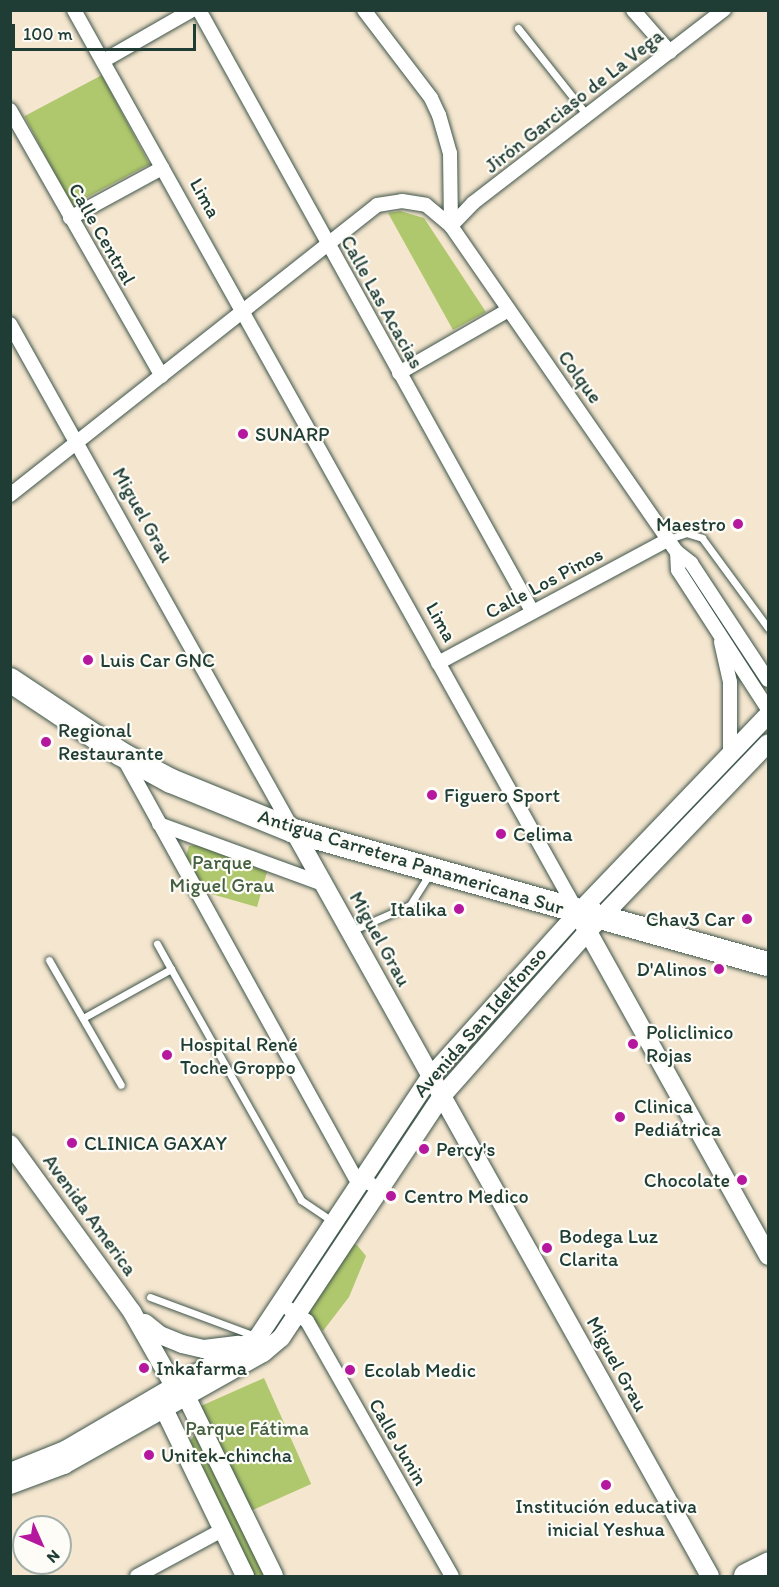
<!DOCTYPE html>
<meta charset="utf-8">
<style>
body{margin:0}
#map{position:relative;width:779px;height:1587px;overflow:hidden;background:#f5e6cf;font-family:Itim,sans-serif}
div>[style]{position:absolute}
.green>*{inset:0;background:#b0c86d;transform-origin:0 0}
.roads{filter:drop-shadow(0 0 2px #3f564b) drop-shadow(0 0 2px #3f564b)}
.lane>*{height:7px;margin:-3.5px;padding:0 3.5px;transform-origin:3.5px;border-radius:3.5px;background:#fff}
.street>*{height:14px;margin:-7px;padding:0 7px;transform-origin:7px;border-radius:7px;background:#fff}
.secondary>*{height:18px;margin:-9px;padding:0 9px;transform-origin:9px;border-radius:9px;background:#fff}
.highway>*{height:24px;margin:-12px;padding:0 12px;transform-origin:12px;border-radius:12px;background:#fff}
.dots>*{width:16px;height:16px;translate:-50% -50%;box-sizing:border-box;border:3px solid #fdfcf7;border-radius:50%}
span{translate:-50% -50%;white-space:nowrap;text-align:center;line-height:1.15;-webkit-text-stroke:4.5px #fdfcf7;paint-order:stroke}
.street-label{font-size:20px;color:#1f3d34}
.poi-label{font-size:20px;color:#1f3d34}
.left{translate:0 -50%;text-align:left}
.right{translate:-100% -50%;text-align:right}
.park-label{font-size:20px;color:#436042}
.frame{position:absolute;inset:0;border:12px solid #1f3d34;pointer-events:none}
.north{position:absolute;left:12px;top:1515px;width:60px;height:60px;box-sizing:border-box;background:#fdfcf7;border:2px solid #a4b0a9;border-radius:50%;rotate:135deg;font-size:16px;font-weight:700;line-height:24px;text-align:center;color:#1f3d34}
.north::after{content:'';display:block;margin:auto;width:21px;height:27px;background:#b5179e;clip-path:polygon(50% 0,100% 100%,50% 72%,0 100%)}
.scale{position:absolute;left:12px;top:24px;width:184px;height:27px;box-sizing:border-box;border:3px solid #1f3d34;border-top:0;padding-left:8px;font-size:18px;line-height:21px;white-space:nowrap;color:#1f3d34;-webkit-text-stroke:4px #fdfcf7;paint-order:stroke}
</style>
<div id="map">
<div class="green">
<i style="left:102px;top:75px;width:101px;height:88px;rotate:62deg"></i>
<i style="clip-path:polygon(400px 211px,424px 218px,486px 312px,453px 330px,388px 213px)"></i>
<i style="clip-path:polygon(206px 844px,267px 872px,257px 907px,208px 893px,185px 859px,189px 846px)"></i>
<i style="clip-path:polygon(349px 1244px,357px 1245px,366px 1256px,349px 1297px,323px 1331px,307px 1311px)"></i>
<i style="left:264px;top:1378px;width:116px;height:74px;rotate:66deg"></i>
<i style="clip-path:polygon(198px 1431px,266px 1576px,254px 1576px,189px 1442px)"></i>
</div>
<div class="roads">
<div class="lane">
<i style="left:518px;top:28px;width:111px;rotate:51.6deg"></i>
<i style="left:669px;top:539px;width:18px;rotate:-19deg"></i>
<i style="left:686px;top:533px;width:17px;rotate:17deg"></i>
<i style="left:702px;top:538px;width:112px;rotate:53.7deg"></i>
<i style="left:351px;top:931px;width:64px;rotate:-23.8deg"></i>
<i style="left:410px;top:905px;width:38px;rotate:-58deg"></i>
<i style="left:49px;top:960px;width:144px;rotate:60.1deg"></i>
<i style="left:171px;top:969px;width:265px;rotate:60.6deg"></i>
<i style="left:301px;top:1200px;width:40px;rotate:34deg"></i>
<i style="left:83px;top:1018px;width:101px;rotate:-29.1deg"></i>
<i style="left:171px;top:969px;width:29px;rotate:-119deg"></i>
<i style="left:150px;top:1297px;width:112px;rotate:20.4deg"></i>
</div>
<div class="street">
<i style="left:74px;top:10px;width:1032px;rotate:60.83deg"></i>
<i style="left:199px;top:10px;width:687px;rotate:61.01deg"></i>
<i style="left:364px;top:10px;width:111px;rotate:52.7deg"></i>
<i style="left:431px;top:98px;width:19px;rotate:65deg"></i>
<i style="left:439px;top:115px;width:40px;rotate:74deg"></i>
<i style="left:450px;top:153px;width:73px;rotate:89.2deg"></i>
<i style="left:633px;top:10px;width:56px;rotate:48.6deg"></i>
<i style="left:103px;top:61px;width:103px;rotate:-29.8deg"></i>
<i style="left:10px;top:110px;width:306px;rotate:60.3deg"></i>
<i style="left:70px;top:218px;width:105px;rotate:-28.5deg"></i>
<i style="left:451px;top:226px;width:32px;rotate:-46deg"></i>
<i style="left:473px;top:203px;width:317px;rotate:-37.6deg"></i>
<i style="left:10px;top:324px;width:580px;rotate:60.78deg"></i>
<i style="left:399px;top:373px;width:125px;rotate:-29.9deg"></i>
<i style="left:10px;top:495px;width:468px;rotate:-38.3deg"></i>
<i style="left:377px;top:205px;width:25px;rotate:-9deg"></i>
<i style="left:402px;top:201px;width:24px;rotate:9deg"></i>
<i style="left:426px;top:205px;width:33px;rotate:40deg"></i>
<i style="left:451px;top:226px;width:397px;rotate:55.3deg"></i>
<i style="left:677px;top:552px;width:18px;rotate:38deg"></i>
<i style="left:691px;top:563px;width:140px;rotate:56.7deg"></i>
<i style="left:677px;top:552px;width:18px;rotate:87deg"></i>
<i style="left:678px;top:570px;width:166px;rotate:57.1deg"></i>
<i style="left:721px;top:642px;width:41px;rotate:77.3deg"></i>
<i style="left:730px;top:682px;width:74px;rotate:90deg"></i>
<i style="left:438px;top:663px;width:262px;rotate:-28.2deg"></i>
<i style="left:124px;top:759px;width:478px;rotate:61.1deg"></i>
<i style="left:355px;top:1177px;width:17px;rotate:24deg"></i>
<i style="left:159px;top:824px;width:175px;rotate:20.1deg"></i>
<i style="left:289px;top:1309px;width:22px;rotate:34deg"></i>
<i style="left:307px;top:1321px;width:293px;rotate:60.4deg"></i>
<i style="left:137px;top:1576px;width:97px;rotate:-28.4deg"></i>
</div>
<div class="secondary">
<i style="left:294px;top:831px;width:853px;rotate:60.82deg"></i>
<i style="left:583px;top:923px;width:381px;rotate:60.9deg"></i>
<i style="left:10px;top:1144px;width:208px;rotate:54deg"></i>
<i style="left:132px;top:1312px;width:85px;rotate:60.4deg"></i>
<i style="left:174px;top:1386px;width:16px;rotate:40deg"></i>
<i style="left:186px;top:1396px;width:200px;rotate:63.9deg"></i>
<i style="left:145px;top:1323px;width:19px;rotate:39deg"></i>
<i style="left:160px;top:1335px;width:24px;rotate:22deg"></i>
<i style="left:182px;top:1344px;width:23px;rotate:13deg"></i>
<i style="left:204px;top:1349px;width:35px;rotate:-7deg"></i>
<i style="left:168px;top:1399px;width:11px;rotate:112deg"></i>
<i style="left:164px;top:1409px;width:186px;rotate:64.1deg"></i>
<i style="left:10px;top:1472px;width:59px;rotate:-21.8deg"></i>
<i style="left:65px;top:1450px;width:224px;rotate:-30.3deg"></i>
<i style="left:258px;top:1337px;width:313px;rotate:-56.5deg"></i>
<i style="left:431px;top:1076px;width:219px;rotate:-48deg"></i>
<i style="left:578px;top:913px;width:274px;rotate:-46.2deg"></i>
<i style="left:10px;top:1485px;width:58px;rotate:-20.3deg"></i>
<i style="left:64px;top:1465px;width:228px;rotate:-29.4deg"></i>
<i style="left:263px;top:1353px;width:23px;rotate:-40deg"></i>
<i style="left:281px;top:1338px;width:291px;rotate:-56.4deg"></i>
<i style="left:442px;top:1096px;width:220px;rotate:-48.5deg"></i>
<i style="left:588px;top:931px;width:260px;rotate:-46.2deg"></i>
</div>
<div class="highway">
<i style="left:10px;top:680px;width:133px;rotate:33.7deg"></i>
<i style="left:121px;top:754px;width:57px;rotate:28.4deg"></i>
<i style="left:171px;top:781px;width:133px;rotate:22.1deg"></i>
<i style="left:294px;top:831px;width:492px;rotate:15.7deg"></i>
<i style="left:746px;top:1576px;width:25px;rotate:-27deg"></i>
</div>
</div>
<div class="dots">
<i style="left:243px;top:434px;background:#b5179e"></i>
<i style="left:738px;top:524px;background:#b5179e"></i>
<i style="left:88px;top:660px;background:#b5179e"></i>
<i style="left:46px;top:742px;background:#b5179e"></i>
<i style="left:432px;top:795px;background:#b5179e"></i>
<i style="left:501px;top:834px;background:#b5179e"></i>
<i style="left:459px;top:909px;background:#b5179e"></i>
<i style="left:747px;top:919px;background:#b5179e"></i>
<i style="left:719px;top:969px;background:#b5179e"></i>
<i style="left:633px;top:1044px;background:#b5179e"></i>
<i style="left:167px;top:1055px;background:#b5179e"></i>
<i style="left:620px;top:1117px;background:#b5179e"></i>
<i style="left:72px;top:1143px;background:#b5179e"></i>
<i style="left:424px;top:1149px;background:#b5179e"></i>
<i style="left:742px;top:1180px;background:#b5179e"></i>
<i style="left:391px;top:1196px;background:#b5179e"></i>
<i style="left:547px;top:1248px;background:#b5179e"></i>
<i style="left:144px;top:1368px;background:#b5179e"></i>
<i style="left:350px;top:1370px;background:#b5179e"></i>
<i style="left:149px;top:1455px;background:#b5179e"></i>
<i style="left:606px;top:1485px;background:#b5179e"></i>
</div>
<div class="street-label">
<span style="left:574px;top:101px;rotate:-38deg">Jirón Garciaso de La Vega</span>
<span style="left:205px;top:198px;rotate:61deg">Lima</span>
<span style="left:102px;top:234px;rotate:60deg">Calle Central</span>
<span style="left:382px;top:302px;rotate:61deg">Calle Las Acacias</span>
<span style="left:580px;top:377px;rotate:54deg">Colque</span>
<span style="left:143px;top:515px;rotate:61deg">Miguel Grau</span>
<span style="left:544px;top:583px;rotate:-28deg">Calle Los Pinos</span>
<span style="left:441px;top:622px;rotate:61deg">Lima</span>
<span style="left:411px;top:862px;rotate:17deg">Antigua Carretera Panamericana Sur</span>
<span style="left:380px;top:939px;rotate:61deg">Miguel Grau</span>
<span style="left:480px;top:1022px;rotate:-49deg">Avenida San Idelfonso</span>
<span style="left:90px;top:1215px;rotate:54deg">Avenida America</span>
<span style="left:617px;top:1364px;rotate:61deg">Miguel Grau</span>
<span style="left:398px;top:1442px;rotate:60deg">Calle Junin</span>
</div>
<div class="poi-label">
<span class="left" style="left:255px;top:434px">SUNARP</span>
<span class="right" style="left:726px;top:524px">Maestro</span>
<span class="left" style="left:100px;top:660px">Luis Car GNC</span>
<span class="left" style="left:58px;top:742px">Regional<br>Restaurante</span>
<span class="left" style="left:444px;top:795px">Figuero Sport</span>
<span class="left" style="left:513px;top:834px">Celima</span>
<span class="right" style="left:447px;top:909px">Italika</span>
<span class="right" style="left:735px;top:919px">Chav3 Car</span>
<span class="right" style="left:707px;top:969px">D'Alinos</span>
<span class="left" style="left:646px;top:1044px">Policlinico<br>Rojas</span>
<span class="left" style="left:180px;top:1056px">Hospital René<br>Toche Groppo</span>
<span class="left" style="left:634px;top:1118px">Clinica<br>Pediátrica</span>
<span class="left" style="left:84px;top:1143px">CLINICA GAXAY</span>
<span class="left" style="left:436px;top:1149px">Percy's</span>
<span class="right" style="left:730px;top:1180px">Chocolate</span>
<span class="left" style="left:404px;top:1196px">Centro Medico</span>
<span class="left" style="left:559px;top:1248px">Bodega Luz<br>Clarita</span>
<span class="left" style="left:156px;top:1368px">Inkafarma</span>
<span class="left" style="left:364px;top:1370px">Ecolab Medic</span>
<span class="left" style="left:161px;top:1455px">Unitek-chincha</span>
<span style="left:606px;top:1518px">Institución educativa<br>inicial Yeshua</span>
</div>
<div class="park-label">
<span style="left:222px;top:874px">Parque<br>Miguel Grau</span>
<span style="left:247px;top:1428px">Parque Fátima</span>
</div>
<div class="frame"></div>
<div class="north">N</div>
<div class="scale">100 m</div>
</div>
